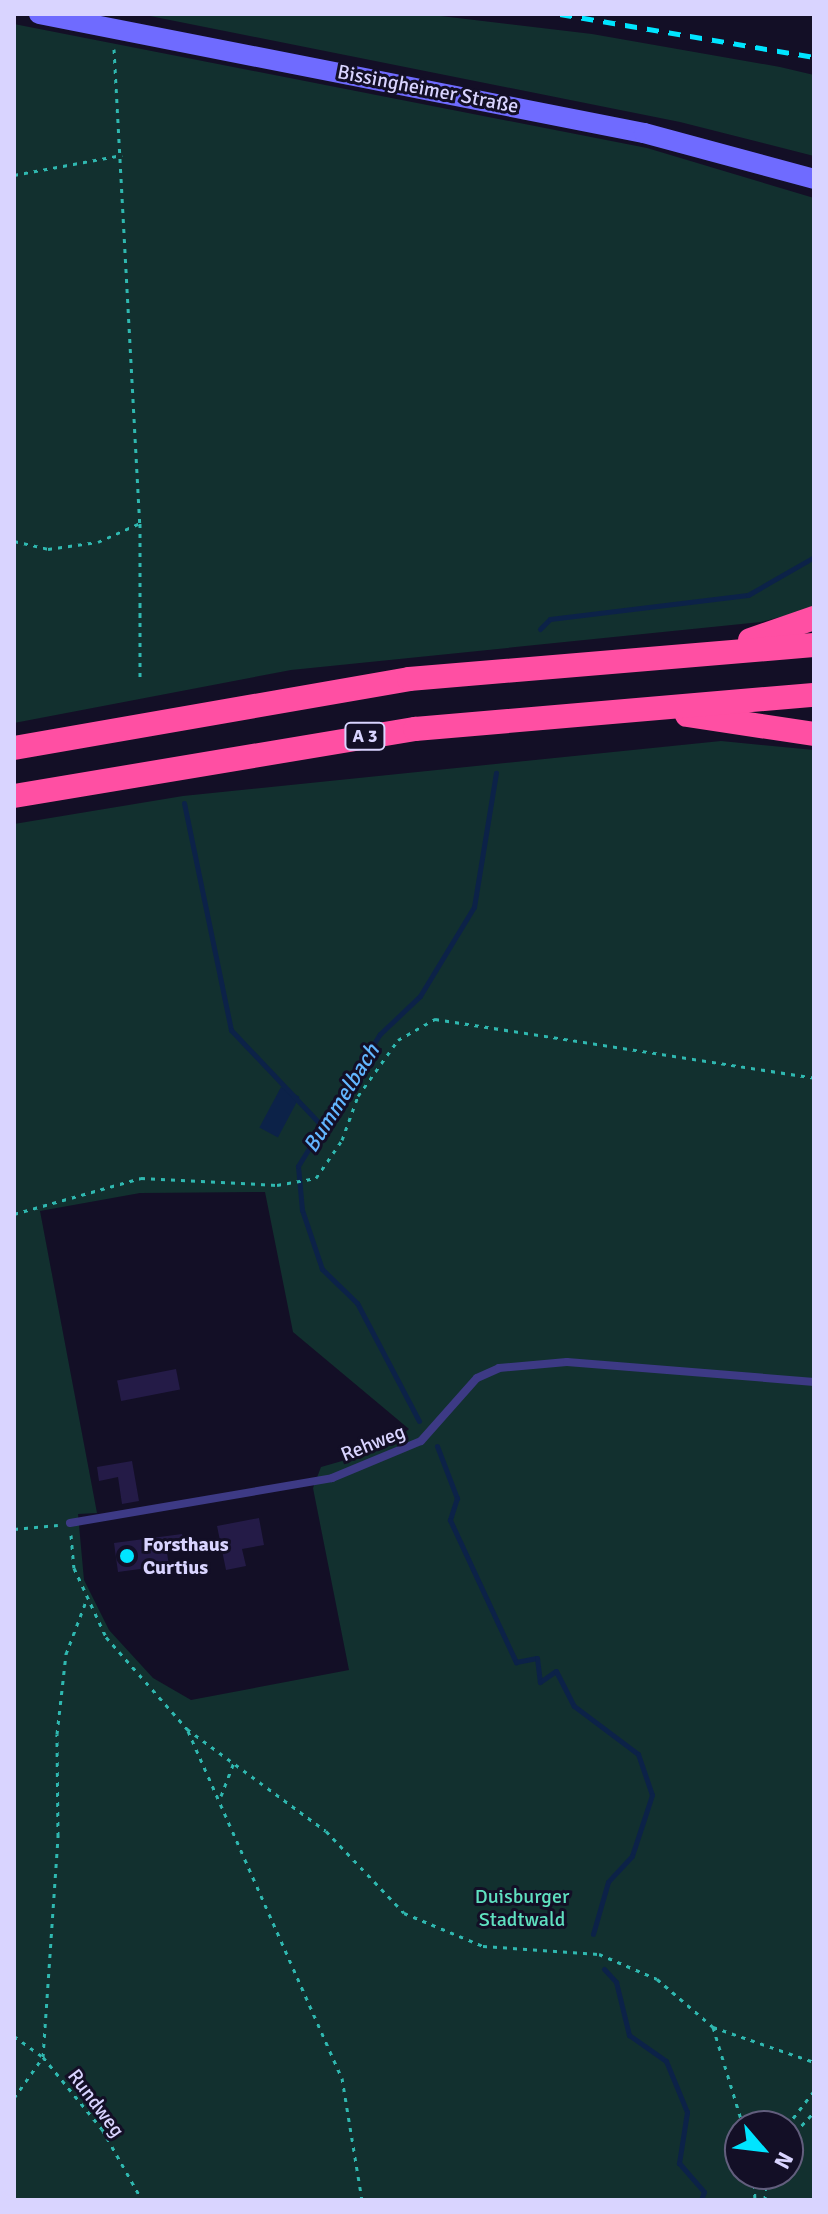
<!DOCTYPE html>
<meta charset="utf-8">
<style>
body{margin:0}
#map{position:relative;width:828px;height:2214px;overflow:hidden;background:#130f26;font-family:Signika,sans-serif}
div>[style]{position:absolute}
.green>*{inset:0;background:#12302f}
.water>*{inset:0;background:#0c2248;transform-origin:0 0}
.stream>*{height:5px;margin:-2.5px;padding:0 2.5px;transform-origin:2.5px;border-radius:2.5px;background:#0c2248}
.building>*{inset:0;background:#241b47;transform-origin:0 0}
.path>*{height:3px;margin-top:-1.5px;transform-origin:0;background:repeating-linear-gradient(90deg,#2fb8b0 0 4px,transparent 0 10px)}
.lane>*{height:8px;margin:-4px;padding:0 4px;transform-origin:4px;border-radius:4px;background:#3d3a85}
.secondary>*{height:20px;margin:-10px;padding:0 10px;transform-origin:10px;border-radius:10px;background:#6f6bff}
.highway>*{height:24px;margin:-12px;padding:0 12px;transform-origin:12px;border-radius:12px;background:#ff4fa3}
.rail>*{height:5px;margin-top:-2.5px;transform-origin:0;background:repeating-linear-gradient(90deg,#00e5ff 0 12px,transparent 0 22px)}
.dots>*{width:22px;height:22px;translate:-50% -50%;box-sizing:border-box;border:4px solid #130f26;border-radius:50%}
span{translate:-50% -50%;white-space:nowrap;text-align:center;line-height:1.15;-webkit-text-stroke:6px #130f26;paint-order:stroke}
.shield-label span{padding:2px 6px;background:#130f26;border:2px solid;border-radius:6px;-webkit-text-stroke-width:0}
.shield-label{font-size:18px;color:#d9d4ff;font-weight:700}
.street-label{font-size:20px;color:#d9d4ff}
.poi-label{font-size:20px;color:#d9d4ff;font-weight:700}
.left{translate:0 -50%;text-align:left}
.park-label{font-size:20px;color:#5fe0c0}
.water-label{font-size:22px;color:#62b6ff;font-style:italic}
.frame{position:absolute;inset:0;border:16px solid #d9d4ff;pointer-events:none}
.north{position:absolute;left:724px;top:2110px;width:80px;height:80px;box-sizing:border-box;background:#130f26;border:2px solid #625e7d;border-radius:50%;rotate:118deg;font-size:22px;font-weight:700;line-height:32px;text-align:center;color:#d9d4ff}
.north::after{content:'';display:block;margin:auto;width:28px;height:36px;background:#00e5ff;clip-path:polygon(50% 0,100% 100%,50% 72%,0 100%)}
</style>
<div id="map">
<div class="green">
<i style="clip-path:polygon(140px 14px,424px 14px,592px 34px,780px 67px,814px 75px,814px 156px,680px 122px)"></i>
<i style="clip-path:polygon(14px 24px,647px 148px,814px 198px,814px 608px,761px 622px,291px 670px,14px 723px)"></i>
<i style="clip-path:polygon(evenodd,721px 741px,814px 750px,814px 2200px,14px 2200px,14px 824px,183px 796px,721px 741px,265px 1192px,293px 1332px,409px 1429px,384px 1449px,321px 1467px,313px 1488px,349px 1670px,191px 1700px,153px 1678px,109px 1630px,84px 1580px,78px 1514px,97px 1513px,40px 1211px,140px 1193px,265px 1192px,721px 741px,740px 2126px,788px 2126px,788px 2174px,740px 2174px,740px 2126px)"></i>
</div>
<div class="water">
<i style="left:281px;top:1087px;width:21px;height:46px;rotate:28deg"></i>
</div>
<div class="stream">
<i style="left:540px;top:629px;width:14px;rotate:-45deg"></i>
<i style="left:550px;top:619px;width:199px;rotate:-6.9deg"></i>
<i style="left:748px;top:595px;width:76px;rotate:-29.9deg"></i>
<i style="left:184px;top:803px;width:232px;rotate:78.3deg"></i>
<i style="left:231px;top:1030px;width:135px;rotate:46.5deg"></i>
<i style="left:419px;top:1421px;width:133px;rotate:-117.7deg"></i>
<i style="left:357px;top:1303px;width:49px;rotate:-135.8deg"></i>
<i style="left:322px;top:1269px;width:62px;rotate:-108.7deg"></i>
<i style="left:302px;top:1210px;width:44px;rotate:-95.2deg"></i>
<i style="left:298px;top:1166px;width:155px;rotate:-58.2deg"></i>
<i style="left:380px;top:1034px;width:55px;rotate:-43.5deg"></i>
<i style="left:420px;top:996px;width:104px;rotate:-58.8deg"></i>
<i style="left:474px;top:907px;width:136px;rotate:-80.7deg"></i>
<i style="left:437px;top:1446px;width:56px;rotate:69deg"></i>
<i style="left:457px;top:1498px;width:23px;rotate:108deg"></i>
<i style="left:450px;top:1520px;width:157px;rotate:65.1deg"></i>
<i style="left:516px;top:1662px;width:21px;rotate:-11deg"></i>
<i style="left:537px;top:1658px;width:24px;rotate:83deg"></i>
<i style="left:540px;top:1682px;width:19px;rotate:-35deg"></i>
<i style="left:556px;top:1671px;width:39px;rotate:63deg"></i>
<i style="left:574px;top:1706px;width:80px;rotate:36.9deg"></i>
<i style="left:638px;top:1754px;width:43px;rotate:71.1deg"></i>
<i style="left:652px;top:1795px;width:64px;rotate:108.2deg"></i>
<i style="left:632px;top:1856px;width:35px;rotate:133deg"></i>
<i style="left:608px;top:1882px;width:54px;rotate:106.1deg"></i>
<i style="left:604px;top:1969px;width:18px;rotate:47deg"></i>
<i style="left:616px;top:1982px;width:55px;rotate:76.2deg"></i>
<i style="left:629px;top:2035px;width:45px;rotate:35.1deg"></i>
<i style="left:666px;top:2061px;width:55px;rotate:67.6deg"></i>
<i style="left:687px;top:2112px;width:52px;rotate:98.9deg"></i>
<i style="left:679px;top:2163px;width:38px;rotate:49deg"></i>
<i style="left:704px;top:2192px;width:9px;rotate:111deg"></i>
</div>
<div class="building">
<i style="left:176px;top:1369px;width:21px;height:60px;rotate:79deg"></i>
<i style="clip-path:polygon(132px 1461px,139px 1501px,122px 1504px,118px 1477px,99px 1481px,97px 1467px)"></i>
<i style="clip-path:polygon(259px 1518px,264px 1545px,242px 1549px,246px 1566px,226px 1570px,217px 1526px)"></i>
<i style="clip-path:polygon(182px 1534px,186px 1549px,167px 1553px,169px 1565px,118px 1572px,114px 1543px)"></i>
</div>
<div class="path">
<i style="left:114px;top:49px;width:475px;rotate:86.9deg"></i>
<i style="left:140px;top:523px;width:157px;rotate:90deg"></i>
<i style="left:14px;top:175px;width:110px;rotate:-10.5deg"></i>
<i style="left:14px;top:541px;width:35px;rotate:13deg"></i>
<i style="left:48px;top:549px;width:50px;rotate:-8deg"></i>
<i style="left:98px;top:542px;width:46px;rotate:-24.3deg"></i>
<i style="left:14px;top:1214px;width:132px;rotate:-15.8deg"></i>
<i style="left:141px;top:1178px;width:136px;rotate:2.9deg"></i>
<i style="left:277px;top:1185px;width:40px;rotate:-10deg"></i>
<i style="left:316px;top:1178px;width:46px;rotate:-55.6deg"></i>
<i style="left:342px;top:1140px;width:47px;rotate:-70deg"></i>
<i style="left:358px;top:1096px;width:69px;rotate:-54.5deg"></i>
<i style="left:398px;top:1040px;width:43px;rotate:-29.6deg"></i>
<i style="left:435px;top:1019px;width:384px;rotate:8.8deg"></i>
<i style="left:14px;top:1529px;width:44px;rotate:-5.2deg"></i>
<i style="left:71px;top:1535px;width:33px;rotate:85deg"></i>
<i style="left:74px;top:1568px;width:76px;rotate:65.1deg"></i>
<i style="left:106px;top:1637px;width:123px;rotate:48.6deg"></i>
<i style="left:187px;top:1729px;width:172px;rotate:36.3deg"></i>
<i style="left:326px;top:1831px;width:113px;rotate:46.4deg"></i>
<i style="left:404px;top:1913px;width:86px;rotate:22.7deg"></i>
<i style="left:483px;top:1946px;width:116px;rotate:3.9deg"></i>
<i style="left:599px;top:1954px;width:63px;rotate:23.3deg"></i>
<i style="left:657px;top:1979px;width:74px;rotate:40.6deg"></i>
<i style="left:713px;top:2027px;width:103px;rotate:73.1deg"></i>
<i style="left:188px;top:1731px;width:380px;rotate:66.1deg"></i>
<i style="left:342px;top:2078px;width:124px;rotate:80.7deg"></i>
<i style="left:221px;top:1796px;width:36px;rotate:-69deg"></i>
<i style="left:713px;top:2027px;width:107px;rotate:19.1deg"></i>
<i style="left:14px;top:2036px;width:36px;rotate:36deg"></i>
<i style="left:43px;top:2057px;width:93px;rotate:50.7deg"></i>
<i style="left:102px;top:2129px;width:81px;rotate:60.6deg"></i>
<i style="left:14px;top:2098px;width:50px;rotate:-54.7deg"></i>
<i style="left:43px;top:2057px;width:222px;rotate:-86.1deg"></i>
<i style="left:58px;top:1836px;width:102px;rotate:-90.6deg"></i>
<i style="left:57px;top:1734px;width:81px;rotate:-83.6deg"></i>
<i style="left:66px;top:1654px;width:57px;rotate:-69.3deg"></i>
<i style="left:787px;top:2126px;width:44px;rotate:-52.4deg"></i>
<i style="left:788px;top:2140px;width:38px;rotate:-47deg"></i>
<i style="left:754px;top:2174px;width:26px;rotate:88deg"></i>
<i style="left:765px;top:2200px;width:26px;rotate:-88deg"></i>
</div>
<div class="lane">
<i style="left:70px;top:1523px;width:266px;rotate:-9.7deg"></i>
<i style="left:332px;top:1478px;width:96px;rotate:-22.6deg"></i>
<i style="left:421px;top:1441px;width:84px;rotate:-48.4deg"></i>
<i style="left:477px;top:1378px;width:24px;rotate:-24deg"></i>
<i style="left:499px;top:1368px;width:68px;rotate:-5deg"></i>
<i style="left:567px;top:1362px;width:248px;rotate:4.6deg"></i>
</div>
<div class="secondary">
<i style="left:39px;top:14px;width:617px;rotate:11.13deg"></i>
<i style="left:644px;top:133px;width:176px;rotate:15.1deg"></i>
</div>
<div class="highway">
<i style="left:750px;top:640px;width:68px;rotate:-19deg"></i>
<i style="left:687px;top:715px;width:128px;rotate:8.5deg"></i>
<i style="left:14px;top:748px;width:401px;rotate:-9.9deg"></i>
<i style="left:409px;top:679px;width:406px;rotate:-4.8deg"></i>
<i style="left:14px;top:796px;width:407px;rotate:-9.5deg"></i>
<i style="left:415px;top:729px;width:400px;rotate:-4.9deg"></i>
</div>
<div class="rail">
<i style="left:560px;top:14px;width:258px;rotate:9.6deg"></i>
</div>
<div class="dots">
<i style="left:127px;top:1556px;background:#00e5ff"></i>
</div>
<div class="shield-label">
<span style="left:365px;top:736px">A 3</span>
</div>
<div class="street-label">
<span style="left:428px;top:89px;rotate:11deg">Bissingheimer Straße</span>
<span style="left:373px;top:1443px;rotate:-22deg">Rehweg</span>
<span style="left:96px;top:2103px;rotate:53deg">Rundweg</span>
</div>
<div class="poi-label">
<span class="left" style="left:143px;top:1556px">Forsthaus<br>Curtius</span>
</div>
<div class="park-label">
<span style="left:522px;top:1908px">Duisburger<br>Stadtwald</span>
</div>
<div class="water-label">
<span style="left:341px;top:1098px;rotate:-58deg">Bummelbach</span>
</div>
<div class="frame"></div>
<div class="north">N</div>
</div>
